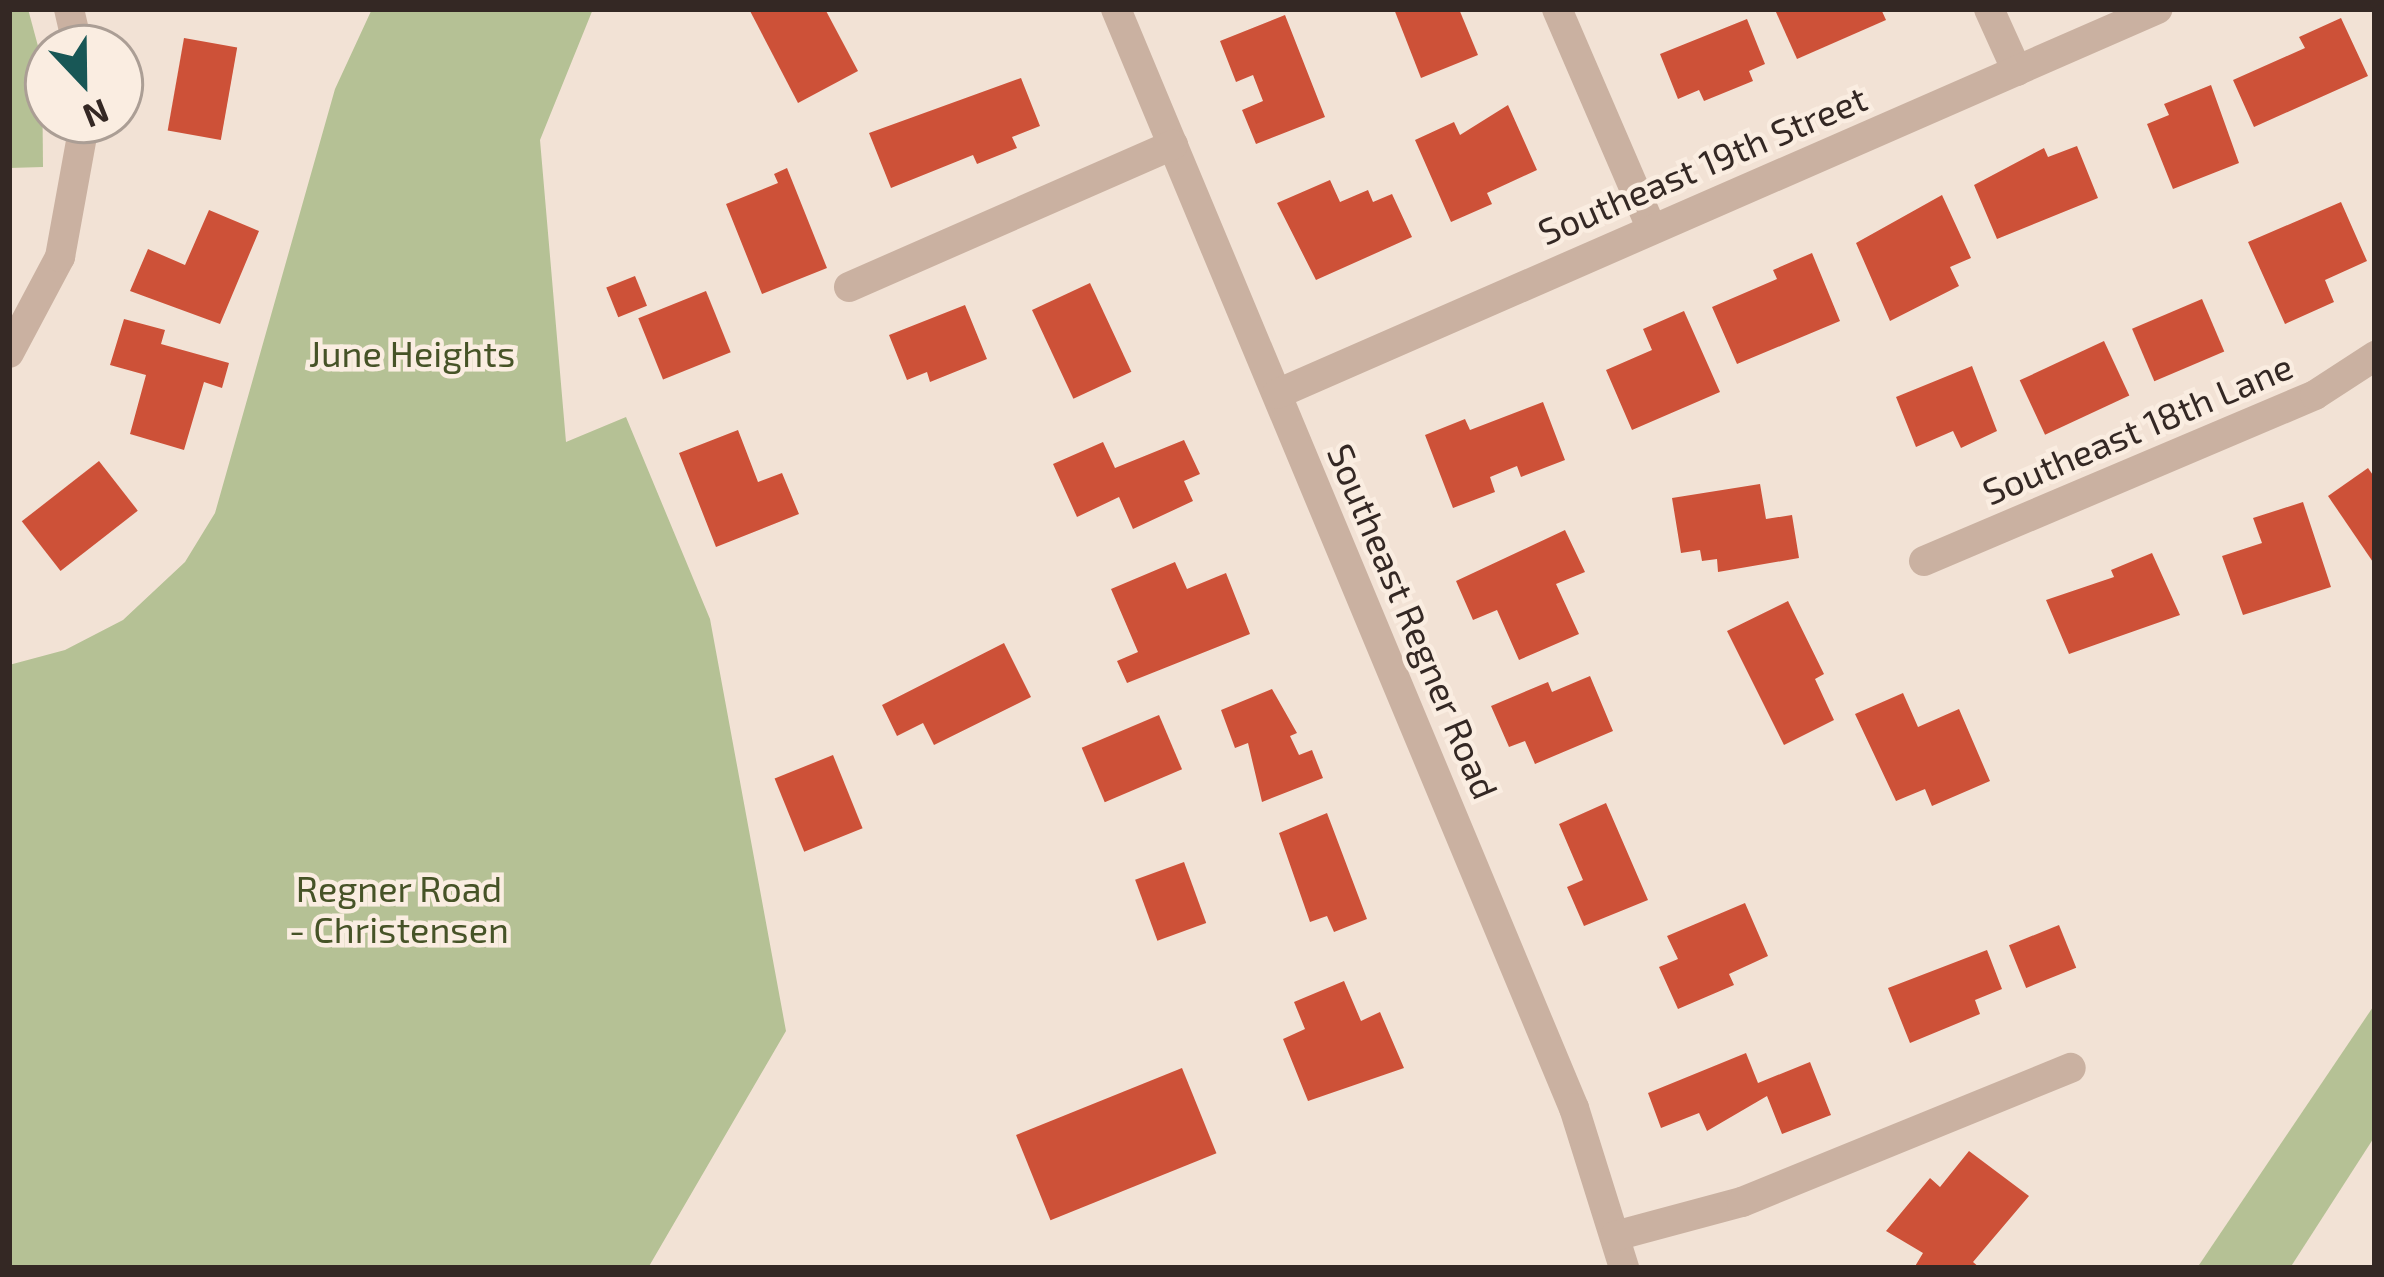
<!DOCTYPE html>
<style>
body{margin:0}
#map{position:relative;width:2384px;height:1277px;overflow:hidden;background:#f2e2d5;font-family:"Exo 2",sans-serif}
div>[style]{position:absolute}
.green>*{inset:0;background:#b5c195}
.building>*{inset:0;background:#cd5138;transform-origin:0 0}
.minor>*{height:30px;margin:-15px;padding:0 15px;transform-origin:15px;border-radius:15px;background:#cab1a1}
span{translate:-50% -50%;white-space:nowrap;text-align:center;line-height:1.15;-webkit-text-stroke:9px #faede1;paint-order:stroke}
.street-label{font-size:36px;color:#342824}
.park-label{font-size:36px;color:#465327}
.frame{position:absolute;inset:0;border:12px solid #342824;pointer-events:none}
.north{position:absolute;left:24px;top:24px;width:120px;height:120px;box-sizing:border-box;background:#faede1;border:3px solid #ab9e95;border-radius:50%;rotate:158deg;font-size:33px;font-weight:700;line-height:48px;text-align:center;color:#342824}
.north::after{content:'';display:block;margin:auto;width:42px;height:54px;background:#185756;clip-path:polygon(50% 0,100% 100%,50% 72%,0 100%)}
</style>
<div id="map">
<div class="green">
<i style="clip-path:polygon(9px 9px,28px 9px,42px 61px,43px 167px,9px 168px)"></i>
<i style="clip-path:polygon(372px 9px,593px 9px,540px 140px,566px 442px,626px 417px,710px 619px,786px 1031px,648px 1268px,9px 1268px,9px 665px,65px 650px,123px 620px,185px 562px,215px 513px,335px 89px)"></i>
<i style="clip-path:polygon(2375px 1004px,2375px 1136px,2290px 1268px,2197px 1268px)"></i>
</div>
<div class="building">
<i style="clip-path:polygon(749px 9px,825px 9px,858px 71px,798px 103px)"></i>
<i style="clip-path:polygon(1394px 9px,1459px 9px,1478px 55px,1421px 78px)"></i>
<i style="clip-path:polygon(1783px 9px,1881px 9px,1886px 20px,1797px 59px,1776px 12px)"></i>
<i style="clip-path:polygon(1285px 15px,1325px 117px,1256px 144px,1242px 110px,1263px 101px,1253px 75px,1236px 82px,1220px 41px)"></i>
<i style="clip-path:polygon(2341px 18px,2368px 76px,2254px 127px,2233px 80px,2305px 48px,2299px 37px)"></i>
<i style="clip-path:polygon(1747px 19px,1765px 64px,1749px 71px,1753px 81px,1704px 101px,1699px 90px,1678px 99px,1660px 54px)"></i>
<i style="left:184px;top:38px;width:54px;height:94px;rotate:10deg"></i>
<i style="clip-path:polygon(1021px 78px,1040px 126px,1012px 137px,1017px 148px,977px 164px,973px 155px,891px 188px,869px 133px)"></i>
<i style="clip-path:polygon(2211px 85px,2239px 163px,2173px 189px,2147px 124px,2169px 115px,2164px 104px)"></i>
<i style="clip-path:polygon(1508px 105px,1537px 170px,1487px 193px,1492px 204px,1451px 222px,1415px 140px,1454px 122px,1460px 135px)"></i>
<i style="clip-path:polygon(2077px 146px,2098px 198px,1997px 239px,1974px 185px,2044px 148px,2048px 157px)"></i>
<i style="clip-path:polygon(787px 168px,827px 268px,762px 294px,726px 204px,778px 183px,774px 174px)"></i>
<i style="clip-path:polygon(1330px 180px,1340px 202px,1368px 190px,1373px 202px,1392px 194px,1412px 237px,1316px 280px,1277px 203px)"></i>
<i style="clip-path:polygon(1942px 195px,1971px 258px,1950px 267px,1959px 286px,1890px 321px,1856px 243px)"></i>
<i style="clip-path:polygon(2341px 202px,2367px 261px,2325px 280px,2334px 302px,2285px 324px,2248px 242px)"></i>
<i style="clip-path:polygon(209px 210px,259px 231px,220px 324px,130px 291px,148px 249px,185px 265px)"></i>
<i style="clip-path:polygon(1812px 253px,1840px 321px,1737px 364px,1712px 307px,1777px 279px,1773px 270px)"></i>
<i style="left:635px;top:276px;width:32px;height:31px;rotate:68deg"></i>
<i style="left:1090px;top:283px;width:98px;height:64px;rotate:65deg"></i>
<i style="left:706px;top:291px;width:66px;height:73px;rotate:68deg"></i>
<i style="left:2202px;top:299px;width:57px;height:76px;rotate:67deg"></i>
<i style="clip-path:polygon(965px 305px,987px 359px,930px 382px,927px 372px,907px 380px,889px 335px)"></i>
<i style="clip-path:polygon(1684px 311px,1720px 392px,1632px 430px,1606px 370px,1652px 350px,1643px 329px)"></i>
<i style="clip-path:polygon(124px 319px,165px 330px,161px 344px,229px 363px,222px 388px,204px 382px,184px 450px,130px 434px,146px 375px,110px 365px)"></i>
<i style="left:2104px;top:341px;width:60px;height:93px;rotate:65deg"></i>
<i style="clip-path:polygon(1972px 366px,1997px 431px,1961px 448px,1953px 431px,1916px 447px,1896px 397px)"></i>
<i style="clip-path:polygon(1543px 402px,1565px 460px,1521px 477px,1517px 466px,1490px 477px,1495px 492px,1453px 508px,1425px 435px,1465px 419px,1470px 430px)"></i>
<i style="clip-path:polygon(738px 430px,758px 482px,782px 473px,799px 514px,716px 547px,679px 453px)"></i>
<i style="clip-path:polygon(1184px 440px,1200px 474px,1184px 481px,1193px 501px,1133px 529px,1119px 497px,1077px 517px,1053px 464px,1103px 442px,1115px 468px)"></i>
<i style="left:99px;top:461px;width:63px;height:98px;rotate:52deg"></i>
<i style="clip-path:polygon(2368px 468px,2375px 478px,2375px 565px,2328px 496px)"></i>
<i style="clip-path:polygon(1760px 484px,1766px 519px,1792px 515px,1799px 558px,1718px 572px,1717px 559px,1702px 561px,1700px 550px,1681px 553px,1672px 498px)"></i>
<i style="clip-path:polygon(2303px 502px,2331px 587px,2243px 615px,2222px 556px,2262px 543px,2253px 518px)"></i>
<i style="clip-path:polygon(1565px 530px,1585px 572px,1556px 584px,1579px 634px,1519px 660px,1497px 610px,1473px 620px,1456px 581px)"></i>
<i style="clip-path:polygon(2152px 553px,2180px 615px,2069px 654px,2046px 600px,2114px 577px,2111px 570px)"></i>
<i style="clip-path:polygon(1175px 562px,1187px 589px,1226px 573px,1250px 634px,1127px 683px,1117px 661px,1138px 652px,1111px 589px)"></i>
<i style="clip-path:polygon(1788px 601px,1824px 674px,1815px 679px,1834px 720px,1784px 745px,1727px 631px)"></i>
<i style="clip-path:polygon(1004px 643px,1031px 697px,934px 745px,923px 723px,897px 736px,882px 705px)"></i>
<i style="clip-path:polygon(1590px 676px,1613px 731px,1535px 764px,1525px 741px,1509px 747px,1491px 706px,1548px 682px,1552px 692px)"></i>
<i style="clip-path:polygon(1272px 689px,1297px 733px,1290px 736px,1299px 755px,1312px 750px,1323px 778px,1262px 802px,1248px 743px,1235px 748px,1221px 710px)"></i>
<i style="clip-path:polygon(1903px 693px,1918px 727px,1959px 709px,1990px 781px,1932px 806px,1925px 789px,1896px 801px,1855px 714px)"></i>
<i style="left:1159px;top:715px;width:59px;height:84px;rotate:67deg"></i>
<i style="left:833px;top:755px;width:79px;height:63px;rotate:68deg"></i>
<i style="clip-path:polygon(1606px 803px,1648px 900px,1584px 926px,1567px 887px,1583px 880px,1559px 824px)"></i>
<i style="clip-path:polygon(1327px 813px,1367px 919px,1334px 932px,1327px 916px,1310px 922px,1279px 833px)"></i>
<i style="left:1184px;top:862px;width:65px;height:52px;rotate:70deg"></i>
<i style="clip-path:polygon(1745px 903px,1768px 956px,1729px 974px,1734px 985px,1678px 1009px,1659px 967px,1678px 959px,1667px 936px)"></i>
<i style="left:2059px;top:925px;width:46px;height:54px;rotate:68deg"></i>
<i style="clip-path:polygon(1987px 950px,2002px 989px,1975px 1000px,1980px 1014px,1910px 1043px,1888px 988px)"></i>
<i style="clip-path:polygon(1344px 981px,1361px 1021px,1380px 1012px,1404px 1068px,1308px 1101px,1283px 1039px,1305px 1029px,1294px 1002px)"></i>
<i style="clip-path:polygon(1746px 1053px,1758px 1083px,1810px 1062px,1831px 1115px,1782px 1134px,1767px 1096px,1707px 1131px,1699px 1113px,1661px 1128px,1648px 1093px)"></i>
<i style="left:1182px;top:1068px;width:92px;height:179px;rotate:68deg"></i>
<i style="clip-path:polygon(1969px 1151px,2029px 1196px,1973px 1262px,1980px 1268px,1914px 1268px,1923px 1253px,1886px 1231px,1930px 1178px,1940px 1187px)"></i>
</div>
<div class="minor">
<i style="left:69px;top:9px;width:40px;rotate:77deg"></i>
<i style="left:1116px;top:9px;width:1191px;rotate:67.38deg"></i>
<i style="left:1574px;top:1108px;width:168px;rotate:72.6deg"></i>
<i style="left:1557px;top:9px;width:237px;rotate:66.7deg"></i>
<i style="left:1989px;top:9px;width:68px;rotate:65.7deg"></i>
<i style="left:849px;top:287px;width:354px;rotate:-23.7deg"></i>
<i style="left:9px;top:353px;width:109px;rotate:-62deg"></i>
<i style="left:60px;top:257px;width:139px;rotate:-79.7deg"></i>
<i style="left:1277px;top:394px;width:961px;rotate:-23.61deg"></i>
<i style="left:1924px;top:561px;width:425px;rotate:-23deg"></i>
<i style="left:2315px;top:395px;width:72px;rotate:-33deg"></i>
<i style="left:1615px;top:1236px;width:131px;rotate:-15deg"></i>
<i style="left:1742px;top:1202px;width:355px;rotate:-22.2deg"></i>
</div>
<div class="street-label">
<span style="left:1702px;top:164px;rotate:-23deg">Southeast 19th Street</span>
<span style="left:2137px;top:428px;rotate:-23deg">Southeast 18th Lane</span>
<span style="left:1414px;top:621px;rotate:67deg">Southeast Regner Road</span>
</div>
<div class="park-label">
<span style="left:412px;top:353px">June Heights</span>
<span style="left:399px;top:908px">Regner Road<br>- Christensen</span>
</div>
<div class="frame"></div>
<div class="north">N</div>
</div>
